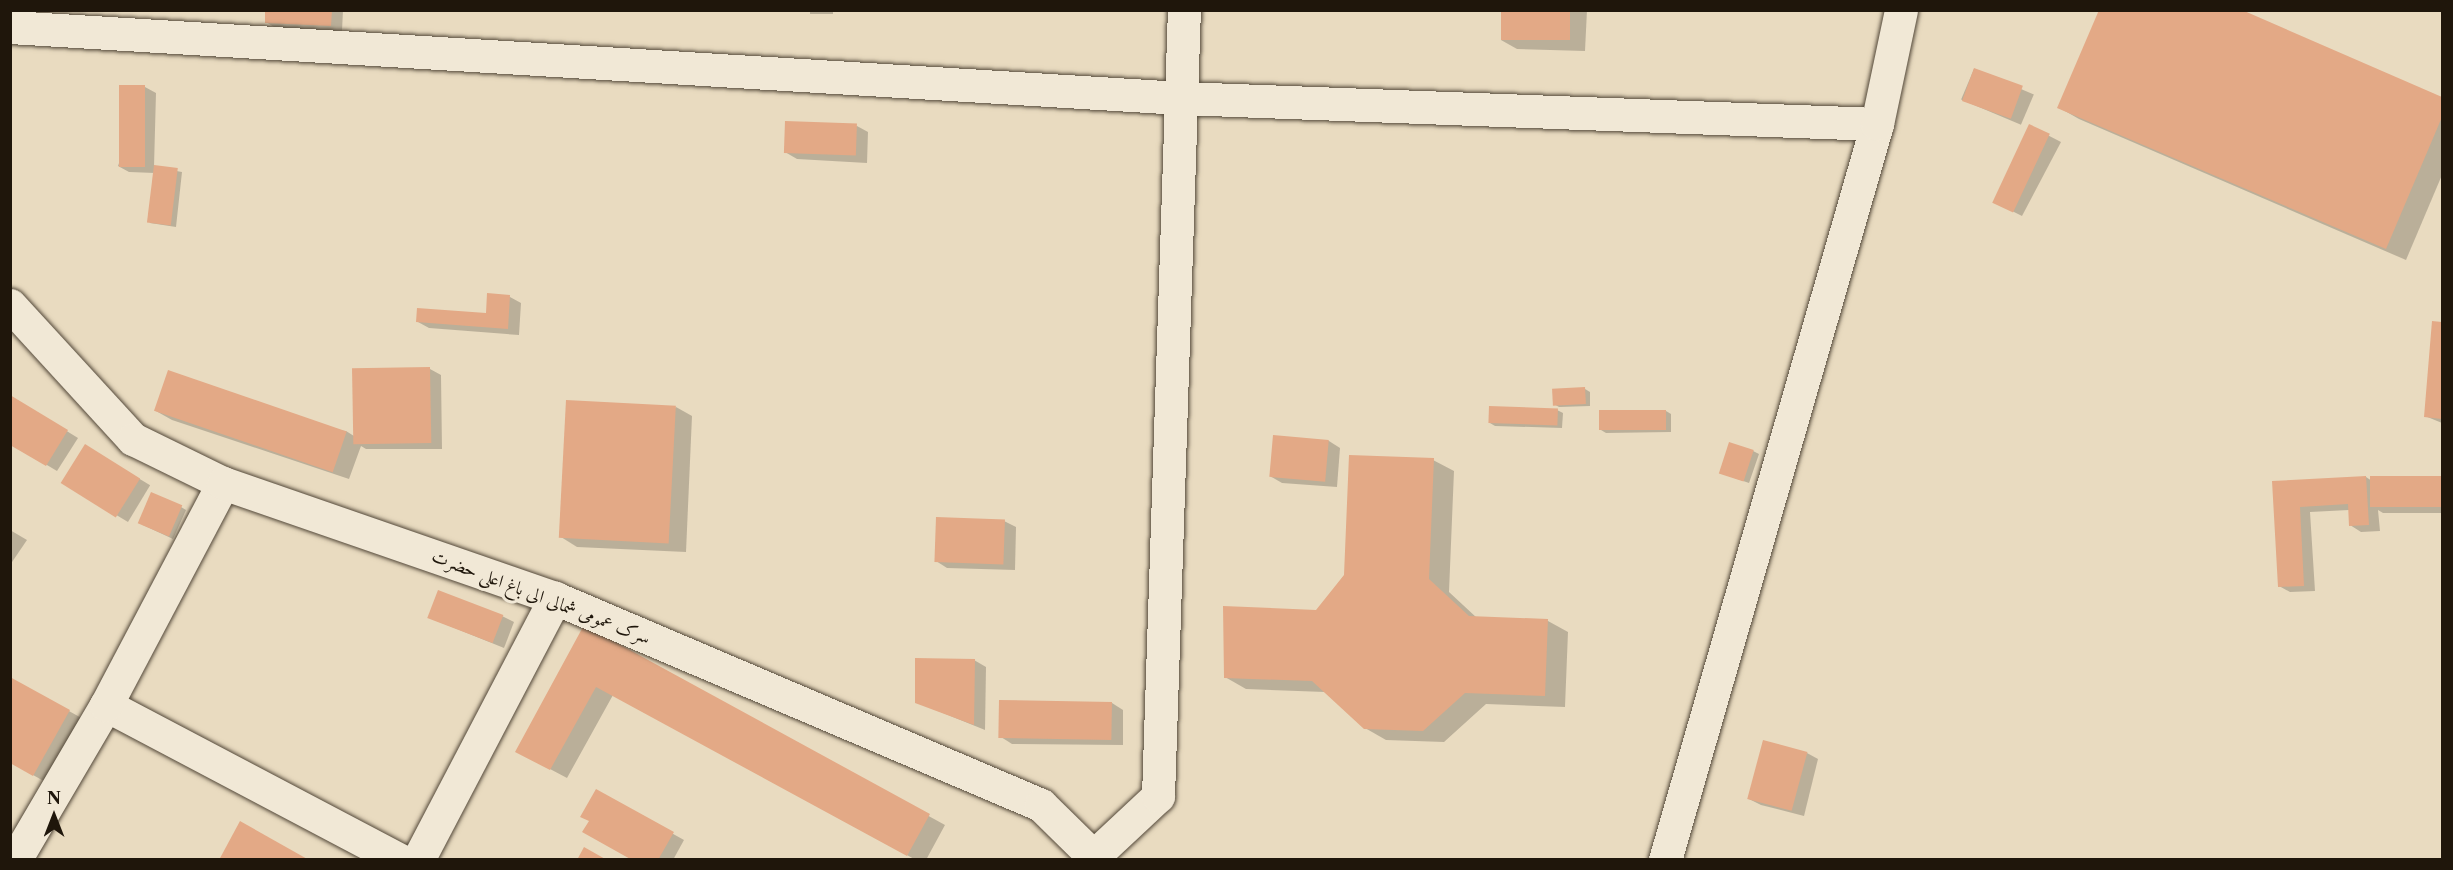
<!DOCTYPE html>
<meta charset="utf-8">
<style>
body{margin:0}
#map{position:relative;width:2453px;height:870px;overflow:hidden;background:#e9dbc0;font-family:"Libre Caslon Text",Amiri,serif}
div>[style]{position:absolute}
.shadow>*{inset:0;background:#0003;transform-origin:0 0}
.building>*{inset:0;background:#e3a986;transform-origin:0 0}
.roads{filter:drop-shadow(0 0 2px #524738) drop-shadow(0 0 2px #524738)}
.street>*{height:33px;margin:-16.5px;padding:0 16.5px;transform-origin:16.5px;border-radius:16.5px;background:#f1e8d6}
.secondary>*{height:33px;margin:-16.5px;padding:0 16.5px;transform-origin:16.5px;border-radius:16.5px;background:#f1e8d6}
span{translate:-50% -50%;white-space:nowrap;text-align:center;line-height:1.15;-webkit-text-stroke:6px #f1e8d6;paint-order:stroke}
.street-label{font-size:18px;color:#1f160b}
.frame{position:absolute;inset:0;border:12px solid #1f160b;pointer-events:none}
.north{position:absolute;left:24px;top:786px;width:60px;height:60px;-webkit-text-stroke:4px #f1e8d6;paint-order:stroke;rotate:0deg;font-size:16px;font-weight:700;line-height:24px;text-align:center;color:#1f160b}
.north::after{content:'';display:block;margin:auto;width:21px;height:27px;background:#1f160b;clip-path:polygon(50% 0,100% 100%,50% 72%,0 100%)}
</style>
<div id="map">
<div class="shadow">
<i style="clip-path:polygon(267px 10px,343px 10px,342px 31px,277px 29px,266px 22px)"></i>
<i style="left:810px;top:10px;width:23px;height:4px"></i>
<i style="clip-path:polygon(1502px 10px,1587px 10px,1585px 51px,1517px 49px,1501px 40px)"></i>
<i style="clip-path:polygon(2238px 10px,2442px 98px,2442px 175px,2406px 260px,2079px 119px,2058px 107px)"></i>
<i style="left:1974px;top:69px;width:65px;height:33px;rotate:23deg"></i>
<i style="clip-path:polygon(145px 87px,156px 93px,154px 167px,182px 172px,176px 227px,150px 223px,155px 173px,129px 172px,118px 166px)"></i>
<i style="clip-path:polygon(857px 126px,868px 132px,867px 163px,797px 159px,785px 152px)"></i>
<i style="clip-path:polygon(2030px 126px,2061px 142px,2022px 216px,2002px 206px)"></i>
<i style="clip-path:polygon(489px 295px,510px 297px,521px 303px,519px 335px,429px 328px,418px 322px,487px 315px)"></i>
<i style="clip-path:polygon(2433px 323px,2442px 324px,2442px 423px,2425px 416px)"></i>
<i style="clip-path:polygon(430px 369px,441px 375px,442px 449px,366px 449px,361px 446px,349px 479px,172px 420px,156px 411px,346px 431px,354px 436px)"></i>
<i style="clip-path:polygon(1585px 389px,1590px 392px,1590px 406px,1559px 407px,1554px 404px)"></i>
<i style="clip-path:polygon(10px 396px,78px 438px,57px 471px,10px 443px)"></i>
<i style="clip-path:polygon(676px 407px,692px 416px,686px 552px,577px 547px,561px 537px)"></i>
<i style="clip-path:polygon(1557px 410px,1563px 413px,1562px 428px,1495px 426px,1490px 423px)"></i>
<i style="clip-path:polygon(1666px 411px,1671px 414px,1671px 432px,1606px 433px,1601px 430px)"></i>
<i style="clip-path:polygon(1274px 436px,1329px 441px,1340px 448px,1337px 487px,1282px 483px,1270px 476px)"></i>
<i style="left:85px;top:446px;width:76px;height:43px;rotate:31deg"></i>
<i style="clip-path:polygon(1753px 451px,1759px 454px,1749px 483px,1726px 475px)"></i>
<i style="clip-path:polygon(1433px 460px,1454px 471px,1449px 592px,1477px 618px,1548px 621px,1568px 632px,1565px 707px,1486px 704px,1444px 742px,1386px 740px,1365px 728px,1325px 692px,1246px 689px,1225px 677px,1316px 612px)"></i>
<i style="clip-path:polygon(2366px 477px,2372px 481px,2372px 478px,2442px 478px,2442px 513px,2383px 513px,2378px 510px,2380px 531px,2361px 532px,2350px 525px,2349px 510px,2310px 512px,2315px 591px,2290px 592px,2279px 586px,2274px 482px)"></i>
<i style="clip-path:polygon(181px 507px,186px 510px,173px 539px,143px 525px)"></i>
<i style="clip-path:polygon(1004px 521px,1016px 527px,1015px 570px,947px 568px,936px 561px)"></i>
<i style="clip-path:polygon(10px 530px,27px 540px,10px 565px)"></i>
<i style="clip-path:polygon(502px 616px,514px 622px,504px 648px,430px 618px)"></i>
<i style="clip-path:polygon(585px 627px,945px 825px,926px 860px,916px 860px,613px 695px,567px 778px,533px 760px)"></i>
<i style="clip-path:polygon(974px 660px,986px 667px,985px 730px,916px 702px)"></i>
<i style="clip-path:polygon(10px 678px,85px 720px,49px 784px,10px 762px)"></i>
<i style="clip-path:polygon(1112px 703px,1123px 710px,1123px 745px,1012px 744px,1001px 737px)"></i>
<i style="clip-path:polygon(1807px 753px,1818px 759px,1804px 816px,1761px 805px,1749px 799px)"></i>
<i style="clip-path:polygon(596px 791px,684px 840px,673px 860px,634px 860px,590px 821px)"></i>
</div>
<div class="building">
<i style="clip-path:polygon(265px 10px,332px 10px,331px 26px,265px 23px)"></i>
<i style="left:1501px;top:10px;width:69px;height:30px"></i>
<i style="clip-path:polygon(2099px 10px,2242px 10px,2442px 97px,2442px 117px,2386px 249px,2057px 108px)"></i>
<i style="left:1974px;top:68px;width:52px;height:35px;rotate:20deg"></i>
<i style="left:119px;top:85px;width:26px;height:82px"></i>
<i style="left:785px;top:121px;width:72px;height:32px;rotate:2deg"></i>
<i style="left:2029px;top:124px;width:23px;height:87px;rotate:25deg"></i>
<i style="left:154px;top:165px;width:24px;height:58px;rotate:7deg"></i>
<i style="clip-path:polygon(487px 293px,510px 295px,508px 329px,416px 322px,417px 308px,486px 313px)"></i>
<i style="clip-path:polygon(2432px 321px,2442px 322px,2442px 419px,2424px 417px)"></i>
<i style="left:430px;top:367px;width:76px;height:78px;rotate:89deg"></i>
<i style="left:168px;top:370px;width:189px;height:43px;rotate:19deg"></i>
<i style="left:1585px;top:387px;width:17px;height:33px;rotate:87deg"></i>
<i style="clip-path:polygon(10px 395px,68px 430px,46px 466px,10px 445px)"></i>
<i style="left:566px;top:400px;width:110px;height:138px;rotate:3deg"></i>
<i style="left:1489px;top:406px;width:69px;height:17px;rotate:2deg"></i>
<i style="left:1666px;top:410px;width:20px;height:67px;rotate:90deg"></i>
<i style="left:1273px;top:435px;width:56px;height:42px;rotate:5deg"></i>
<i style="left:1729px;top:442px;width:26px;height:33px;rotate:18deg"></i>
<i style="left:85px;top:444px;width:65px;height:46px;rotate:32deg"></i>
<i style="clip-path:polygon(1349px 455px,1434px 458px,1429px 579px,1469px 616px,1548px 619px,1545px 696px,1465px 693px,1423px 731px,1364px 729px,1312px 681px,1224px 678px,1223px 606px,1316px 610px,1344px 575px)"></i>
<i style="clip-path:polygon(2366px 476px,2369px 525px,2349px 526px,2348px 504px,2300px 507px,2304px 586px,2278px 587px,2272px 481px)"></i>
<i style="left:2370px;top:476px;width:72px;height:31px"></i>
<i style="left:151px;top:492px;width:34px;height:34px;rotate:23deg"></i>
<i style="left:936px;top:517px;width:69px;height:45px;rotate:2deg"></i>
<i style="left:438px;top:590px;width:70px;height:30px;rotate:21deg"></i>
<i style="clip-path:polygon(584px 625px,930px 814px,907px 856px,596px 687px,550px 770px,515px 752px)"></i>
<i style="clip-path:polygon(915px 658px,975px 659px,974px 725px,915px 703px)"></i>
<i style="clip-path:polygon(10px 677px,70px 710px,33px 776px,10px 763px)"></i>
<i style="left:999px;top:700px;width:113px;height:38px;rotate:1deg"></i>
<i style="left:1763px;top:740px;width:46px;height:61px;rotate:15deg"></i>
<i style="clip-path:polygon(596px 789px,674px 832px,658px 860px,632px 860px,582px 832px,589px 821px,580px 817px)"></i>
<i style="clip-path:polygon(240px 821px,309px 860px,219px 860px)"></i>
<i style="clip-path:polygon(584px 847px,607px 860px,577px 860px)"></i>
</div>
<div class="roads">
<div class="street">
<i style="left:10px;top:27px;width:1173px;rotate:3.47deg"></i>
<i style="left:1181px;top:98px;width:696px;rotate:2.14deg"></i>
<i style="left:106px;top:705px;width:332px;rotate:27.8deg"></i>
<i style="left:1095px;top:855px;width:86px;rotate:-43.1deg"></i>
<i style="left:1158px;top:796px;width:786px;rotate:-88.11deg"></i>
<i style="left:15px;top:860px;width:180px;rotate:-59.6deg"></i>
<i style="left:106px;top:705px;width:251px;rotate:-62.2deg"></i>
<i style="left:418px;top:860px;width:296px;rotate:-62.4deg"></i>
<i style="left:1665px;top:860px;width:766px;rotate:-73.93deg"></i>
<i style="left:1877px;top:124px;width:116px;rotate:-78.1deg"></i>
</div>
<div class="secondary">
<i style="left:10px;top:305px;width:182px;rotate:47.5deg"></i>
<i style="left:133px;top:439px;width:100px;rotate:26.1deg"></i>
<i style="left:223px;top:483px;width:351px;rotate:19.1deg"></i>
<i style="left:555px;top:598px;width:528px;rotate:23.07deg"></i>
<i style="left:1041px;top:805px;width:78px;rotate:44.5deg"></i>
</div>
</div>
<div class="street-label">
<span style="left:541px;top:597px;rotate:21deg">سرک عمومی شمالی الی باغ اعلی حضرت</span>
</div>
<div class="frame"></div>
<div class="north">N</div>
</div>
